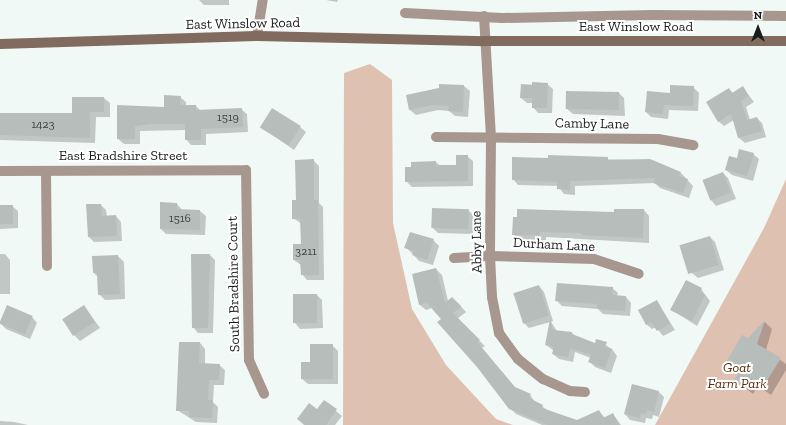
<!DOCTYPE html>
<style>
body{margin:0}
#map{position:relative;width:786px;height:425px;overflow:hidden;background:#f1f9f6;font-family:"Zilla Slab",serif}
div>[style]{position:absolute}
.green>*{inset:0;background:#dec1b1}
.shadow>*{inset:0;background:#0003}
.building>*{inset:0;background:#b6bdbb;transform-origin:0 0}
.street>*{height:10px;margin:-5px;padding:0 5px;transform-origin:5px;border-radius:5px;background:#a8978f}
.secondary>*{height:10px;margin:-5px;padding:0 5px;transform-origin:5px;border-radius:5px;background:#816a5e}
span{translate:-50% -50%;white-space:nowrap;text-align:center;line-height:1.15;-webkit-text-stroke:4px #fff;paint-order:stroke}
.number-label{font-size:12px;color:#404443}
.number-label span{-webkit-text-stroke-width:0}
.street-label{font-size:14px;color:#191c1b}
.park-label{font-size:14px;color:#5a2b0a;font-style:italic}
.north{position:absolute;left:738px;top:8px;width:40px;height:40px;-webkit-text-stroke:3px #fff;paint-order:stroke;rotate:0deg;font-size:11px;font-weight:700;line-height:16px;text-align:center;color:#191c1b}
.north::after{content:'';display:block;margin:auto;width:14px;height:18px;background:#191c1b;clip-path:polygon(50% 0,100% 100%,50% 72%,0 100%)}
</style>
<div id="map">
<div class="green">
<i style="clip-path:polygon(370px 64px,392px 80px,393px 223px,412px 309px,446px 365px,496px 419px,513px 425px,343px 425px,344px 73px)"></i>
<i style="clip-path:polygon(786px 179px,786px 425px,655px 425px,764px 228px)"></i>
</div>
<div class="shadow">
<i style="clip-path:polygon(199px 0,229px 0,229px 5px,204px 5px)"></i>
<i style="clip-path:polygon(326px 0,338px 0,337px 2px)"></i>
<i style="clip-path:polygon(547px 84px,553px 89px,552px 113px,538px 113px,533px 107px,533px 103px,527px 103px,521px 98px,522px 85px)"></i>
<i style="clip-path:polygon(440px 85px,464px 86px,470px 91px,468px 117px,455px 116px,449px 111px,438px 110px,416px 115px,410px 110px,407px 96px,440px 88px)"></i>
<i style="clip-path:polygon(693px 87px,699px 93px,698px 111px,669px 110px,668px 119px,651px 117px,646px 112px,671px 94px)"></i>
<i style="clip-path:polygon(743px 88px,754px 102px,746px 107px,750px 120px,757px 118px,762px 123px,766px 137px,745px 143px,739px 138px,734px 120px,724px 126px,718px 121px,729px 89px,734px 94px)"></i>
<i style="clip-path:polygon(619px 93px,624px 98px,625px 116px,573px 114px,567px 109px)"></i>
<i style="clip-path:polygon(180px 97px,186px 102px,186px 106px,196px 106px,201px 111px,241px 109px,247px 114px,248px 132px,206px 134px,206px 145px,191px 145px,186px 139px,186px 130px,140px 131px,140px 144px,124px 144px,118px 139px,118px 106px,165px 108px)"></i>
<i style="clip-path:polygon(73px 98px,104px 98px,110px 103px,110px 117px,96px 117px,95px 143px,0 140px,0 114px,73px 114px)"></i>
<i style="clip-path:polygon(261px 127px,300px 127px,306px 132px,294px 150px)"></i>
<i style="clip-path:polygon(753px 154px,759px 159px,753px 181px,732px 175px,726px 170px,737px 159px)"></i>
<i style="clip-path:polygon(467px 156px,473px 161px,473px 186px,412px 187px,406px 181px,412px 168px,436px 162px,440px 166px,457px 166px)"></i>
<i style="clip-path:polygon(513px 158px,649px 160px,681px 173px,693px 186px,689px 198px,660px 188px,655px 183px,575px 186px,575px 195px,564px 194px,558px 186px,518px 185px,513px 179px)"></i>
<i style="clip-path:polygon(313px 160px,319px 166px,319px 203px,323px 207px,324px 280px,307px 280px,302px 274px,301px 265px,294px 260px,302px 245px,302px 224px,293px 218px,297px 201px)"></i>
<i style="clip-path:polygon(723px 173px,728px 178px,736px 199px,716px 206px,711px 200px)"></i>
<i style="clip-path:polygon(177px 204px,182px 210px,200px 211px,206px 216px,205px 235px,166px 234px,161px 229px)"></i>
<i style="clip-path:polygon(101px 205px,106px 210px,107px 217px,116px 216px,121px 222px,122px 241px,94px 242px,89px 237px)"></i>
<i style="clip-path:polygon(0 206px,12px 206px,18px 211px,18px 228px,0 229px)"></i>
<i style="clip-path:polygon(468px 210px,474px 216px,473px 234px,438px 233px,433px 228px)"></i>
<i style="clip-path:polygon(644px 210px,649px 216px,649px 243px,546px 237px,546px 240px,519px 240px,513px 234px,615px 213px)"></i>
<i style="clip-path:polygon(710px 237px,715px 242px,724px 270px,698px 278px,692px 273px)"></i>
<i style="clip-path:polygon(433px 240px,439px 246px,433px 265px,419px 261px,406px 247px)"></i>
<i style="clip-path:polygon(0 254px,5px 254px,10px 260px,10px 294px,0 294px)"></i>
<i style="clip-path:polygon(210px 255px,215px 260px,213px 333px,198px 333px,193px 327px)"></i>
<i style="clip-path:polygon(118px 256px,124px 262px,125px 299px,105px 300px,99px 294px,99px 278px,94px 273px)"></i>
<i style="clip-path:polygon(436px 269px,442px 275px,448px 301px,458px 303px,466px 312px,457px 319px,485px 346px,482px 348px,516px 389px,530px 395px,535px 402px,549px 411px,582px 425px,542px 425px,516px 414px,510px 408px,442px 320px,432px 308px,426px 310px,420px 305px)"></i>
<i style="clip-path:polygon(686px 281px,701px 289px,710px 301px,697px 326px,672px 310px)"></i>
<i style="clip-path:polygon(539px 286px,544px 292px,553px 321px,551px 322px,557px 331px,572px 333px,576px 337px,596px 344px,597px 340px,612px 349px,617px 356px,611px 373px,595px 367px,590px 362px,591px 358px,575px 352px,573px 362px,559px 359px,553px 354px,554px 351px,546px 345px,550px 322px,529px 328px,524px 323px,515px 294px)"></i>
<i style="clip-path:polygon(612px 288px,618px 293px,617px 297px,626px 297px,631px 303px,630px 316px,603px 314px,598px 309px,562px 306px,556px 300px)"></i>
<i style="clip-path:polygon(294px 295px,317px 295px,322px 300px,323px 328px,300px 329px,295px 323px)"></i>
<i style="clip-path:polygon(657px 301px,675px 330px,663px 336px,656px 327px,652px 329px,646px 324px)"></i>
<i style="clip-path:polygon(84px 306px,100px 328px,80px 341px,74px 335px)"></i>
<i style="clip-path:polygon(7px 307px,32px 317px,37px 323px,30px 339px,6px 329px,0 323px)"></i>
<i style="clip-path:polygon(765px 322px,772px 329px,766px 350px,786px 364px,786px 370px,771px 395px,758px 386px,753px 394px,735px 380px,739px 375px,726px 364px)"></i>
<i style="clip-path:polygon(200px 343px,205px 349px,205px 365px,219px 365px,225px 370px,224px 385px,214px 385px,213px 402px,218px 407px,217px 423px,196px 422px,177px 410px)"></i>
<i style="clip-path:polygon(332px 345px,338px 351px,338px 384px,308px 384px,302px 379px,311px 363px)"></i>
<i style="clip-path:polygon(632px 385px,659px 392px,664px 397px,659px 417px,653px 415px,652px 419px,646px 418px,645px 423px,630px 420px,625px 414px)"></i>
<i style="clip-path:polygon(324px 401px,342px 416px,335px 425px,304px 425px,298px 419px,317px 410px)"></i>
<i style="clip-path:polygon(599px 411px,605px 418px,613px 414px,621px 425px,587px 425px)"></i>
<i style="clip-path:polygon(0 421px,14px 422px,28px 425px,0 425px)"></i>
</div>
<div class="building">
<i style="clip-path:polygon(532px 82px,548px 83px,547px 108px,532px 108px,532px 98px,520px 98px,521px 84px,532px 85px)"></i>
<i style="clip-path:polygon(439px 84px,464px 85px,463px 112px,448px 111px,449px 106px,432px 105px,409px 110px,406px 95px,439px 88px)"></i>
<i style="clip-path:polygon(670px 85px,694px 86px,693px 106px,664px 105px,663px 114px,645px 112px,647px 91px,670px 93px)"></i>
<i style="clip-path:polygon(743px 86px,749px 96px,741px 101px,747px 120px,757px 117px,762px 131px,738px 138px,731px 114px,718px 122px,706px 102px,729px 88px,732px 93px)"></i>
<i style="left:566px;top:91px;width:53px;height:18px;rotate:1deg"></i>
<i style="clip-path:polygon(164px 95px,181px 96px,180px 105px,196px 105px,196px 110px,242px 108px,243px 127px,201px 129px,201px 140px,185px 140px,185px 124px,151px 124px,135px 126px,135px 139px,117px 139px,117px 105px,164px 107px)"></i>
<i style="clip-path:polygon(72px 97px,104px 97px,104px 112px,90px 112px,90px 138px,0 135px,0 113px,72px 113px)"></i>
<i style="left:272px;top:108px;width:34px;height:23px;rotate:32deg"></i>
<i style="clip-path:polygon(739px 149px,754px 153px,747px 176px,725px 170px,729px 156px,737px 158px)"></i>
<i style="clip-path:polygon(456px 155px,468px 155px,468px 181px,405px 182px,405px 167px,411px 167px,411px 162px,436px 161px,436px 165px,456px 165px)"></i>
<i style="clip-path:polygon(548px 155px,608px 157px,608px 160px,650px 159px,681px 172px,679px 176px,688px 179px,683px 193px,653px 183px,655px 178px,570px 181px,570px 190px,557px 189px,557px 182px,512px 180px,512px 157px,548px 158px)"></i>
<i style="clip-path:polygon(314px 159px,314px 200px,318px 200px,319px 275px,301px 275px,300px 260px,293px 260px,293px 244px,301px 244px,300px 219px,292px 219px,292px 200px,296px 200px,295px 160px)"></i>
<i style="left:723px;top:172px;width:22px;height:22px;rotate:69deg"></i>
<i style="clip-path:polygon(160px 202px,177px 203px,177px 209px,200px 210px,200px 230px,160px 229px)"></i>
<i style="clip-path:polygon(86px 204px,101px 204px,102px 216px,116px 215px,117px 236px,88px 237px)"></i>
<i style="left:0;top:205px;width:13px;height:19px"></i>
<i style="left:432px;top:208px;width:37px;height:20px;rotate:2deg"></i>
<i style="clip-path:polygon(517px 209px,614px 212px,614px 209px,644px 209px,643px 238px,581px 235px,581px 233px,540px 232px,540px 235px,512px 235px,513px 217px,517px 217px)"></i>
<i style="clip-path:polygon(410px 232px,434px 239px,427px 260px,412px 255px,414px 251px,404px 248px)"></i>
<i style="left:710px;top:236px;width:30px;height:32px;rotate:73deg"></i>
<i style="clip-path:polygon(191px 254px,210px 254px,208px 328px,192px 328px)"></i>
<i style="clip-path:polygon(118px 255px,120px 294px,98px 295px,97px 273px,93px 273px,92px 256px)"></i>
<i style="clip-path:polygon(436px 268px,445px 303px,452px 297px,461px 306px,453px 313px,480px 340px,477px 342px,515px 387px,531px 394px,529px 398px,543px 405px,542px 408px,577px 420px,599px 410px,603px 418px,613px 413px,619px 425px,548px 425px,509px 409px,477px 367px,437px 322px,441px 319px,427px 303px,419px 305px,412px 274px)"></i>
<i style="clip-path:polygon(686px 280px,702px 288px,700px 292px,705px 295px,692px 321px,670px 310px)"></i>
<i style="clip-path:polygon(557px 283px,613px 287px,612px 295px,626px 296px,625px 311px,597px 309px,597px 304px,555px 301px)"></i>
<i style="left:539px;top:285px;width:32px;height:27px;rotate:72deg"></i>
<i style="left:293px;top:294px;width:24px;height:29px"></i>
<i style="clip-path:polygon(657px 300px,670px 324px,657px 331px,651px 322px,646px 325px,638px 310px)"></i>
<i style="left:7px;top:305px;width:28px;height:20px;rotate:23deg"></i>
<i style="left:84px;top:305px;width:20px;height:26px;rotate:57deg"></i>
<i style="clip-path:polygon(550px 319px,553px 330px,572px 332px,572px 334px,595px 343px,596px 339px,607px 342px,605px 347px,612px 349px,605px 368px,588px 362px,591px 355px,570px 348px,568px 357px,552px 354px,554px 347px,545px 345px)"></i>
<i style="clip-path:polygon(765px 320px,757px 344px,781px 358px,763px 387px,749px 379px,744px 387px,734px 381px,739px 372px,725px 364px,742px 335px,748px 338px)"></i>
<i style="clip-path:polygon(179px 342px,200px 342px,199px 363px,220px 364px,219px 380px,209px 380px,208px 400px,213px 400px,212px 418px,189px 417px,189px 411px,176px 411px)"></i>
<i style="clip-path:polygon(310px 344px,333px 344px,333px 379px,301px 379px,301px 362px,310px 362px)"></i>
<i style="clip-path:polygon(632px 384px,659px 391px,654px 412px,647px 410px,646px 414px,641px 413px,640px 418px,624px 414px)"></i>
<i style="clip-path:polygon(324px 400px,337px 409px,326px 425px,305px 425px,297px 419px,309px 403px,317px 409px)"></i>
</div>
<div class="street">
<i style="left:405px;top:13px;width:97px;rotate:3deg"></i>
<i style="left:502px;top:18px;width:150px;rotate:-1.1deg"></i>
<i style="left:652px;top:15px;width:134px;rotate:0.4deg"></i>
<i style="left:484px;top:16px;width:120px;rotate:86.7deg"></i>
<i style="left:491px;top:136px;width:120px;rotate:90.5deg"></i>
<i style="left:490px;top:256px;width:41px;rotate:87.2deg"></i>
<i style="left:492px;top:297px;width:37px;rotate:79deg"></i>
<i style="left:499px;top:333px;width:32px;rotate:54deg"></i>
<i style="left:518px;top:359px;width:32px;rotate:39deg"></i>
<i style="left:543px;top:379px;width:30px;rotate:24deg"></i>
<i style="left:570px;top:391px;width:15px;rotate:4deg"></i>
<i style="left:257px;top:36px;width:36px;rotate:-81deg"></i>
<i style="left:436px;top:137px;width:222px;rotate:0.5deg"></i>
<i style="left:658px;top:139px;width:36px;rotate:10deg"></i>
<i style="left:0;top:171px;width:246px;rotate:-0.2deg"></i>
<i style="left:246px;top:170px;width:190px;rotate:89.1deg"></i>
<i style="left:249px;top:360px;width:37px;rotate:66deg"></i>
<i style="left:46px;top:171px;width:95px;rotate:89.4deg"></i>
<i style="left:454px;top:258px;width:36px;rotate:-3deg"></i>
<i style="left:490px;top:256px;width:104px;rotate:1.7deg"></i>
<i style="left:594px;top:259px;width:47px;rotate:18.4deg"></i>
</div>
<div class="secondary">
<i style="left:0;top:44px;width:257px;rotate:-1.8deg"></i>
<i style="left:257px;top:36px;width:229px;rotate:1.3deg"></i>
<i style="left:486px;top:41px;width:300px"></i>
</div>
<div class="number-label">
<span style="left:228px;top:118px">1519</span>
<span style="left:43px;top:125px">1423</span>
<span style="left:180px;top:219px">1516</span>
<span style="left:306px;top:252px">3211</span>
</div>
<div class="street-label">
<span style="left:243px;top:24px;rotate:-1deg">East Winslow Road</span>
<span style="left:636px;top:27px">East Winslow Road</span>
<span style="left:592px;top:124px;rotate:1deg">Camby Lane</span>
<span style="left:123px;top:156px">East Bradshire Street</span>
<span style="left:477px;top:242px;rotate:-91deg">Abby Lane</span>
<span style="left:554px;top:245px;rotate:3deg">Durham Lane</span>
<span style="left:234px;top:284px;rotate:-91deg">South Bradshire Court</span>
</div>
<div class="park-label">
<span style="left:737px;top:376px">Goat<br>Farm Park</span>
</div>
<div class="north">N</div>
</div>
